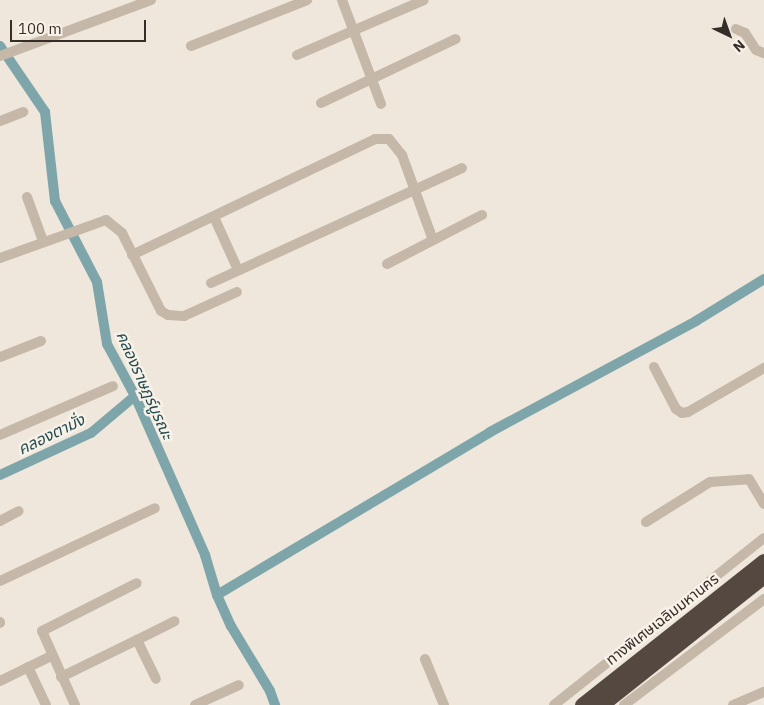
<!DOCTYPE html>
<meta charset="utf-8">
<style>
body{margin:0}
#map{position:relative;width:764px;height:705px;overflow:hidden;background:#efe7dc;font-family:"IBM Plex Sans","Noto Sans Thai",sans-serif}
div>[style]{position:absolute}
.canal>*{height:10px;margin:-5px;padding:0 5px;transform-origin:5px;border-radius:5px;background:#7ea6aa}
.minor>*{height:10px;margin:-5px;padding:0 5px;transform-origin:5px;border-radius:5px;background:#c6b8a9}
.motorway>*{height:15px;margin:-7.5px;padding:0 7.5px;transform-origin:7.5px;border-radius:7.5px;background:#544840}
span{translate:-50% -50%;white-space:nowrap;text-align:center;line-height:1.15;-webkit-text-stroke:5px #f8f1e8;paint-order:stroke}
.street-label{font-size:15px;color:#342d28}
.water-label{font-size:16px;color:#224c52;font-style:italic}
.north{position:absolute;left:704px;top:10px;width:50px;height:50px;-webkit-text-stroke:4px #f8f1e8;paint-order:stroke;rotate:138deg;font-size:14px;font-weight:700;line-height:20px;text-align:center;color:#342d28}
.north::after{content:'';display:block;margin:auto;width:18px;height:22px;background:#342d28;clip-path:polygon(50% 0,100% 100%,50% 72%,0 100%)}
.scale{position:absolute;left:10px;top:20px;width:136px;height:22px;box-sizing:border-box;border:2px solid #342d28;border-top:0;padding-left:6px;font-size:15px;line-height:18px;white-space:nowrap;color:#342d28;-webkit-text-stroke:4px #f8f1e8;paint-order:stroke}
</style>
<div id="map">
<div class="canal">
<i style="left:0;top:46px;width:80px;rotate:55.7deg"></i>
<i style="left:45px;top:112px;width:90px;rotate:83.6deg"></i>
<i style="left:55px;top:201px;width:91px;rotate:62.6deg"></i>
<i style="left:97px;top:282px;width:63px;rotate:80.8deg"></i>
<i style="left:107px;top:344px;width:59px;rotate:61.7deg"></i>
<i style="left:135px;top:396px;width:174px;rotate:66.2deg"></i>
<i style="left:205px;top:555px;width:42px;rotate:73.3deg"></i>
<i style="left:217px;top:595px;width:34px;rotate:66deg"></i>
<i style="left:231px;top:626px;width:76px;rotate:59deg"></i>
<i style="left:270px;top:691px;width:15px;rotate:70deg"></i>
<i style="left:0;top:475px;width:100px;rotate:-24.8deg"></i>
<i style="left:91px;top:433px;width:57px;rotate:-40.1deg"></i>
<i style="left:217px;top:595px;width:318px;rotate:-30.8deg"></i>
<i style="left:490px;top:432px;width:234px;rotate:-28.3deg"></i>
<i style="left:696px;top:321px;width:80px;rotate:-31.7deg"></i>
</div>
<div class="minor">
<i style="left:342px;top:0;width:111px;rotate:69.4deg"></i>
<i style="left:736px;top:29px;width:10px;rotate:24deg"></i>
<i style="left:745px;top:33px;width:20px;rotate:57deg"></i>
<i style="left:756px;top:50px;width:9px;rotate:21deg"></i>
<i style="left:191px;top:46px;width:125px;rotate:-21.6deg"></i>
<i style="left:297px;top:55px;width:138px;rotate:-23.4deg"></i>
<i style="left:0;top:56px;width:161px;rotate:-20.3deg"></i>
<i style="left:321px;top:103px;width:149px;rotate:-25.4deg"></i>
<i style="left:0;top:121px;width:25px;rotate:-21deg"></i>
<i style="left:27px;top:197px;width:47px;rotate:70deg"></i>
<i style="left:214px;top:217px;width:58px;rotate:65.6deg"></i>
<i style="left:132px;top:255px;width:269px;rotate:-25.5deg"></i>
<i style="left:375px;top:139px;width:14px"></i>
<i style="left:389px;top:139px;width:21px;rotate:51deg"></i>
<i style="left:402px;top:155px;width:90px;rotate:70deg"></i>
<i style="left:0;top:258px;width:113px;rotate:-19.7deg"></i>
<i style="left:106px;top:220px;width:21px;rotate:39deg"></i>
<i style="left:122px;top:233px;width:87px;rotate:63.4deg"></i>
<i style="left:161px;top:311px;width:8px;rotate:30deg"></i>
<i style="left:168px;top:315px;width:16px;rotate:4deg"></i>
<i style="left:184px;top:316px;width:58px;rotate:-24.4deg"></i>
<i style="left:387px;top:264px;width:107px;rotate:-27.3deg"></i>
<i style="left:211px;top:283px;width:276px;rotate:-24.6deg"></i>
<i style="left:0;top:357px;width:44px;rotate:-21.3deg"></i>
<i style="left:654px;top:367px;width:47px;rotate:62.4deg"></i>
<i style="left:676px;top:409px;width:7px;rotate:34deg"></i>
<i style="left:682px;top:413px;width:6px;rotate:-9deg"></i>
<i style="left:688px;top:412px;width:88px;rotate:-30.1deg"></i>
<i style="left:0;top:435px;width:123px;rotate:-23.4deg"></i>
<i style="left:0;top:521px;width:21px;rotate:-28deg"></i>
<i style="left:646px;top:522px;width:75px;rotate:-32deg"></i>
<i style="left:710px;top:482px;width:39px;rotate:-4deg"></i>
<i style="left:749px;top:479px;width:29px;rotate:59deg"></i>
<i style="left:0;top:581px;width:171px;rotate:-25.2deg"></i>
<i style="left:0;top:623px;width:1px;rotate:-90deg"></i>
<i style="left:137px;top:640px;width:42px;rotate:-26.6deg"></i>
<i style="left:425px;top:659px;width:50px;rotate:67.6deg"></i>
<i style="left:28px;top:667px;width:42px;rotate:64.7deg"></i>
<i style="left:61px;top:677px;width:85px;rotate:-26deg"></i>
<i style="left:137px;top:640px;width:43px;rotate:64deg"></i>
<i style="left:0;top:681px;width:57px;rotate:-26.1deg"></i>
<i style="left:75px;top:705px;width:81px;rotate:-114deg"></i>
<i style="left:42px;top:631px;width:106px;rotate:-26.8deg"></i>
<i style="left:195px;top:705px;width:48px;rotate:-24.4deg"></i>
<i style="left:554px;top:705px;width:268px;rotate:-38.5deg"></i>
<i style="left:624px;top:705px;width:176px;rotate:-37.1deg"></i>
<i style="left:733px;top:705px;width:34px;rotate:-23deg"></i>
</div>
<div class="motorway">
<i style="left:582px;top:705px;width:232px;rotate:-38.4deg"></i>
<i style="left:601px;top:705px;width:208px;rotate:-38.4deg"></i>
</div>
<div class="street-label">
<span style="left:662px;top:619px;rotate:-38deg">ทางพิเศษเฉลิมมหานคร</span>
</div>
<div class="water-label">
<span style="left:145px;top:385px;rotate:66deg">คลองราษฎร์บูรณะ</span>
<span style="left:51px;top:434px;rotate:-26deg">คลองตามั่ง</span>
</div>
<div class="north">N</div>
<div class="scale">100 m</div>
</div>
